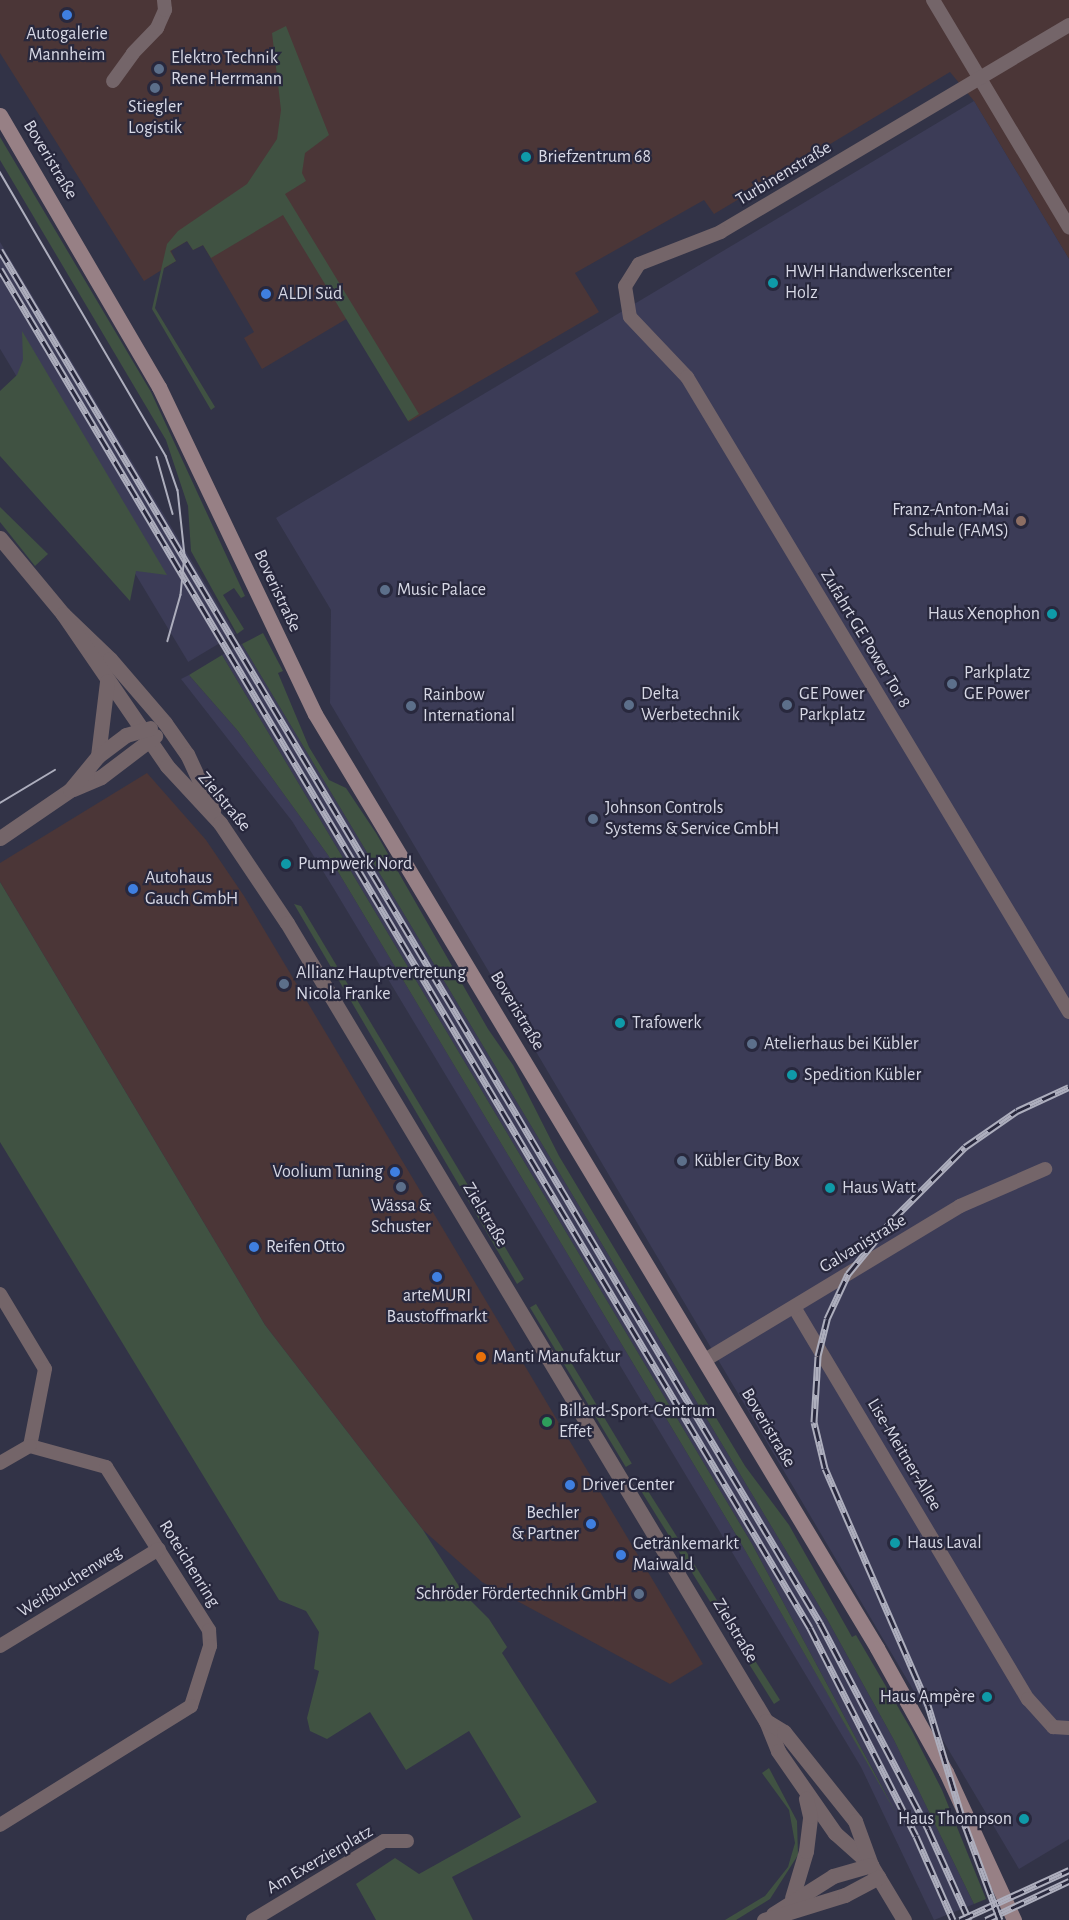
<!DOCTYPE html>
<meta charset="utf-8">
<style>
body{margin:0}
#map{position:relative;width:1069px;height:1920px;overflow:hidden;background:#323347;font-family:"Alegreya Sans",sans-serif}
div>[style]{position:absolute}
.commercial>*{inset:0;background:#4b3637}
.built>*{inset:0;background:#3c3c57;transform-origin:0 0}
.green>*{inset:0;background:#405242;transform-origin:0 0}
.minor>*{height:14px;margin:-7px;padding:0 7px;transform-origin:7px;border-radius:7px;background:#746569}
.tertiary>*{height:15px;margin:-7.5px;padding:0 7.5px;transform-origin:7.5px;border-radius:7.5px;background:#746569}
.secondary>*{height:15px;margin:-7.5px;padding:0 7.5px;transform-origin:7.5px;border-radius:7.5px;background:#978085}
.tram>*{height:1.5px;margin:-0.75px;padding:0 0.75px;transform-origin:0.75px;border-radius:0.75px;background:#adaebd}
.rail>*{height:7px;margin-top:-3.5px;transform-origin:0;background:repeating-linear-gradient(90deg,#28283d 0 14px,#adaebd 0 28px);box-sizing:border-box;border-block:2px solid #adaebd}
.dots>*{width:16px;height:16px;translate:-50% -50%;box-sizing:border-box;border:3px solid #28283d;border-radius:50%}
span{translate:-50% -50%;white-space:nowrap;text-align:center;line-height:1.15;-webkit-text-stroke:4.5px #28283d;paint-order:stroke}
.poi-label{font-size:18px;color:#d7d8e5}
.left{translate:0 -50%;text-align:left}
.right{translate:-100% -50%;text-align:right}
.street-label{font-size:18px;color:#d7d8e5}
</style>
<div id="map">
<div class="commercial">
<i style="clip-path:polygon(0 0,1069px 0,1069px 259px,974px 101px,950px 72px,714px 214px,704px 200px,575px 273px,599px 312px,409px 422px,348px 318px,262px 369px,244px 338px,254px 332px,203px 245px,193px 250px,187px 241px,171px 251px,176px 261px,144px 281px,0 53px)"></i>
<i style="clip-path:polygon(147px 773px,206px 840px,244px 896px,703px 1664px,670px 1684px,482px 1582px,423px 1530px,265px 1325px,0 882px,0 863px)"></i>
</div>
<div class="built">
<i style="clip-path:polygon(974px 101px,1069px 259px,1069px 1839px,1019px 1869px,330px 703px,331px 610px,276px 518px)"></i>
<i style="left:0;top:242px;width:457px;height:55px;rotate:59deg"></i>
<i style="clip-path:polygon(242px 644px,827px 1619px,894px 1740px,974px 1904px,934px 1920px,861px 1767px,334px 889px,292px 821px,181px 679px,189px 675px,238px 731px,328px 855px,738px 1538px,889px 1800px,752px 1544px,222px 655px)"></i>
</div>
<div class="green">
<i style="clip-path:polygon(286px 26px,329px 135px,305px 153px,302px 173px,306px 181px,285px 194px,419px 414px,408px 421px,283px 215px,211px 258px,203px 245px,193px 250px,187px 241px,170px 251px,176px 261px,164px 268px,155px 308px,215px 407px,211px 410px,152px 309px,167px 244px,178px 231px,247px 184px,277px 139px,281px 110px,272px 33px)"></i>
<i style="clip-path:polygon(0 137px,151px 392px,245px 596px,241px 598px,234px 588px,223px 595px,244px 629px,237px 634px,191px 551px,188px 506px,166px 440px,0 160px)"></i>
<i style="clip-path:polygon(22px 331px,167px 575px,136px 571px,130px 601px,0 456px,0 391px,17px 375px,23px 360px)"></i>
<i style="clip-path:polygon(0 507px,48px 554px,35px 566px,0 522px)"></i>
<i style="clip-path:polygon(263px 633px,283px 671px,278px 673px,309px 747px,329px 780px,346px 788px,376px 833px,488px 1029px,513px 1065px,559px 1156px,745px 1466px,789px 1525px,852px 1637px,856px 1635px,912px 1731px,942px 1790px,986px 1899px,974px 1904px,894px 1740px,827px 1619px,242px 644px)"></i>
<i style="clip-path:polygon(222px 655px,752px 1544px,897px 1815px,738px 1538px,328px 855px,238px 731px,189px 675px)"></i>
<i style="clip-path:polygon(0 882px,265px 1325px,423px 1530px,464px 1594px,489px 1619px,507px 1647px,502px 1653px,597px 1802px,452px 1877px,473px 1920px,376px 1920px,356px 1884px,395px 1858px,419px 1874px,521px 1817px,469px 1731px,406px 1770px,370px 1712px,327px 1739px,310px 1731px,307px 1718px,319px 1671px,314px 1669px,319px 1632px,306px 1611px,279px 1600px,0 1142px)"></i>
<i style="clip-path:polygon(294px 904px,301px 906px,524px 1279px,517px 1284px)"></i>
<i style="left:536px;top:1304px;width:186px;height:7px;rotate:59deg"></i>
<i style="clip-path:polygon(643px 1483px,780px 1700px,774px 1704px,638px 1486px)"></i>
<i style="clip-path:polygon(769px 1768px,797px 1821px,798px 1855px,770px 1899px,736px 1920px,725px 1920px,765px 1896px,788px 1867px,795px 1843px,789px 1810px,762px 1773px)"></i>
</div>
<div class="minor">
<i style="left:933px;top:0;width:265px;rotate:59.1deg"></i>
<i style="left:1069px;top:25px;width:405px;rotate:149.3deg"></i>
<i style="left:721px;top:232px;width:88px;rotate:158.7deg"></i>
<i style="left:639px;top:264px;width:26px;rotate:122deg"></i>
<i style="left:625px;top:286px;width:31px;rotate:81deg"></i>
<i style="left:630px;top:317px;width:83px;rotate:46.5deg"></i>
<i style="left:687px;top:377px;width:741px;rotate:58.97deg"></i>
<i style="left:113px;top:81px;width:34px;rotate:-54deg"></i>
<i style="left:133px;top:53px;width:35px;rotate:-46deg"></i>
<i style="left:157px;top:28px;width:20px;rotate:-66deg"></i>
<i style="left:165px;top:10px;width:10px;rotate:-96deg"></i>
<i style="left:0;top:1294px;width:87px;rotate:59deg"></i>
<i style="left:45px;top:1369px;width:78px;rotate:101deg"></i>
<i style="left:30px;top:1446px;width:79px;rotate:15.4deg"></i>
<i style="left:106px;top:1467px;width:193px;rotate:57.7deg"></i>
<i style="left:209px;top:1630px;width:16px;rotate:86deg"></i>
<i style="left:210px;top:1646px;width:63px;rotate:107.6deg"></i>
<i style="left:191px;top:1706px;width:225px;rotate:148.1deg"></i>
<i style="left:794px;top:1307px;width:457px;rotate:59.2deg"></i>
<i style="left:1028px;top:1699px;width:38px;rotate:48deg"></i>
<i style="left:1053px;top:1727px;width:16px;rotate:4deg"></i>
<i style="left:705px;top:1360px;width:298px;rotate:-31.1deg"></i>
<i style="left:960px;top:1206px;width:93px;rotate:-23.5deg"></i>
<i style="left:0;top:1463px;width:34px;rotate:-30deg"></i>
<i style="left:0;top:1646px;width:186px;rotate:-31.4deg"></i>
<i style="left:253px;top:1920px;width:153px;rotate:-31.1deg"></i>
<i style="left:384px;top:1841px;width:23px"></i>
</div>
<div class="tertiary">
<i style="left:0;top:538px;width:99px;rotate:50.3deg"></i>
<i style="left:63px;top:614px;width:65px;rotate:43.8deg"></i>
<i style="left:110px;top:659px;width:84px;rotate:49.3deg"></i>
<i style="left:165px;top:723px;width:38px;rotate:55deg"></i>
<i style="left:187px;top:754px;width:62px;rotate:65.1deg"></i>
<i style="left:63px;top:614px;width:184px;rotate:55.6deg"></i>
<i style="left:167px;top:766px;width:78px;rotate:47.1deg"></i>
<i style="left:220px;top:823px;width:120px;rotate:56.2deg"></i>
<i style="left:287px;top:923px;width:931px;rotate:59.03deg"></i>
<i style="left:766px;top:1721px;width:32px;rotate:68deg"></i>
<i style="left:778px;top:1751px;width:100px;rotate:55.2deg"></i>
<i style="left:835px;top:1833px;width:48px;rotate:41.6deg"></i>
<i style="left:98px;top:756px;width:75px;rotate:-83.1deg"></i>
<i style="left:73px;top:789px;width:30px;rotate:-23deg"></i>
<i style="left:101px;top:777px;width:68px;rotate:-37.2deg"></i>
<i style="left:0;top:838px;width:85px;rotate:-34.4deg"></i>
<i style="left:70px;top:790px;width:44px;rotate:-50.5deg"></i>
<i style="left:98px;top:756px;width:35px;rotate:-37deg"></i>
<i style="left:126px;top:735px;width:25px;rotate:-16deg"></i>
<i style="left:766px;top:1721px;width:21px;rotate:31deg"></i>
<i style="left:784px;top:1732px;width:114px;rotate:51.4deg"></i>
<i style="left:855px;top:1821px;width:47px;rotate:70deg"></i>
<i style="left:871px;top:1865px;width:64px;rotate:59deg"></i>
<i style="left:792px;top:1898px;width:49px;rotate:-73.4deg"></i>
<i style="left:806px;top:1851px;width:35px;rotate:-83deg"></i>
<i style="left:810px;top:1816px;width:18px;rotate:-103deg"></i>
<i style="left:773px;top:1914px;width:71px;rotate:-32.3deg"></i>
<i style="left:833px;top:1876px;width:40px;rotate:-16deg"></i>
<i style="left:764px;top:1920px;width:85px;rotate:-17.2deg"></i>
<i style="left:845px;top:1895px;width:38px;rotate:-28deg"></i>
</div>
<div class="secondary">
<i style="left:0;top:115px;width:315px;rotate:59.7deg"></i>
<i style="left:159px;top:387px;width:362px;rotate:64.5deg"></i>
<i style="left:315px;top:714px;width:1090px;rotate:58.96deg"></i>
<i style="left:877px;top:1648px;width:142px;rotate:60.9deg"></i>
<i style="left:946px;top:1772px;width:163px;rotate:65.3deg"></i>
</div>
<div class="tram">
<i style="left:0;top:172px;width:329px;rotate:59.7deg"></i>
<i style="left:166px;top:456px;width:36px;rotate:71deg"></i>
<i style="left:178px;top:490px;width:65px;rotate:83.9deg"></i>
<i style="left:185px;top:555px;width:40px;rotate:95.7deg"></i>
<i style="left:181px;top:595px;width:48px;rotate:105.8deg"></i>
<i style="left:157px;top:457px;width:59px;rotate:74.3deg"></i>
<i style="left:0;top:803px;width:64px;rotate:-31deg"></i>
</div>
<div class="rail">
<i style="left:0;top:250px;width:1599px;rotate:59.15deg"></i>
<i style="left:820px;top:1623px;width:233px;rotate:62.3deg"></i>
<i style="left:928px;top:1829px;width:100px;rotate:65.7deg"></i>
<i style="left:0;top:269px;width:1582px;rotate:59.2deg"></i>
<i style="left:810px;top:1628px;width:233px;rotate:63deg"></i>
<i style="left:916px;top:1836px;width:92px;rotate:66.2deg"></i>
<i style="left:960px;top:1920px;width:120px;rotate:-24.6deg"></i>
<i style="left:986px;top:1920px;width:92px;rotate:-25.2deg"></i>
<i style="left:1000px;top:1920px;width:110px;rotate:-110.3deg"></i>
<i style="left:962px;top:1817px;width:117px;rotate:-106.9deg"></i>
<i style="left:928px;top:1705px;width:258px;rotate:-113.5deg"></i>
<i style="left:825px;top:1468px;width:47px;rotate:-103.4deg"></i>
<i style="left:814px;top:1422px;width:66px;rotate:-86.5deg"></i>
<i style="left:818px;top:1356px;width:38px;rotate:-76deg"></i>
<i style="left:827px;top:1319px;width:50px;rotate:-65deg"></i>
<i style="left:848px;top:1274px;width:70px;rotate:-50.8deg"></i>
<i style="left:892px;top:1220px;width:103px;rotate:-45deg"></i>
<i style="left:965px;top:1147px;width:63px;rotate:-34.7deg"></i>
<i style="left:1017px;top:1111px;width:57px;rotate:-24.8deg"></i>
</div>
<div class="dots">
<i style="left:67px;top:15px;background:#3f7fe0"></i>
<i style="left:159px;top:69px;background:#5c6f8a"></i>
<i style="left:155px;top:88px;background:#5c6f8a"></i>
<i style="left:526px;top:157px;background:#0f9aa8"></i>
<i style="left:773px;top:283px;background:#0f9aa8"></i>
<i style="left:266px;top:294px;background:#3f7fe0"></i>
<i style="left:1021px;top:521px;background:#8d6e63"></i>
<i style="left:385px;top:590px;background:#5c6f8a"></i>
<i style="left:1052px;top:614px;background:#0f9aa8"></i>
<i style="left:952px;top:684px;background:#5c6f8a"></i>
<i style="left:629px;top:705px;background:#5c6f8a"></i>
<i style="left:787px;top:705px;background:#5c6f8a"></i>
<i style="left:411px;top:706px;background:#5c6f8a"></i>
<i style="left:593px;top:819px;background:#5c6f8a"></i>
<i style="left:286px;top:864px;background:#0f9aa8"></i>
<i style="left:133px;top:889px;background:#3f7fe0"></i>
<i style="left:284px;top:984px;background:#5c6f8a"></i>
<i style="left:620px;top:1023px;background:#0f9aa8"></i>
<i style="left:752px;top:1044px;background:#5c6f8a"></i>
<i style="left:792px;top:1075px;background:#0f9aa8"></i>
<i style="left:682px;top:1161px;background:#5c6f8a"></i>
<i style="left:395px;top:1172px;background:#3f7fe0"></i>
<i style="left:401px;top:1187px;background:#5c6f8a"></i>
<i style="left:830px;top:1188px;background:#0f9aa8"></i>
<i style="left:254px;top:1247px;background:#3f7fe0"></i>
<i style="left:437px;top:1277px;background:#3f7fe0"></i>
<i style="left:481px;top:1357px;background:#e8710a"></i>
<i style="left:547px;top:1422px;background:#2e9e5b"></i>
<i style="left:570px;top:1485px;background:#3f7fe0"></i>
<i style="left:591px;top:1524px;background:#3f7fe0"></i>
<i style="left:895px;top:1543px;background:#0f9aa8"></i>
<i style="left:621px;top:1555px;background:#3f7fe0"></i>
<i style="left:639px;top:1594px;background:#5c6f8a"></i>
<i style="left:987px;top:1697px;background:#0f9aa8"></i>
<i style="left:1024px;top:1819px;background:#0f9aa8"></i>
</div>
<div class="poi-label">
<span style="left:67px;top:45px">Autogalerie<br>Mannheim</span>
<span class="left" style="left:171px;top:69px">Elektro Technik<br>Rene Herrmann</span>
<span style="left:155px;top:118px">Stiegler<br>Logistik</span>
<span class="left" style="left:538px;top:157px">Briefzentrum 68</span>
<span class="left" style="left:785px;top:283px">HWH Handwerkscenter<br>Holz</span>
<span class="left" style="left:278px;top:294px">ALDI Süd</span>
<span class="right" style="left:1009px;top:521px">Franz-Anton-Mai<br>Schule (FAMS)</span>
<span class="left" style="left:397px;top:590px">Music Palace</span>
<span class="right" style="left:1040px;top:614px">Haus Xenophon</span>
<span class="left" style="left:964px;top:684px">Parkplatz<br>GE Power</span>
<span class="left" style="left:641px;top:705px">Delta<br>Werbetechnik</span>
<span class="left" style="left:799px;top:705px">GE Power<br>Parkplatz</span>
<span class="left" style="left:423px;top:706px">Rainbow<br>International</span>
<span class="left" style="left:605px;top:819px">Johnson Controls<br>Systems &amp; Service GmbH</span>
<span class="left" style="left:298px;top:864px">Pumpwerk Nord</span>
<span class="left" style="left:145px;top:889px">Autohaus<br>Gauch GmbH</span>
<span class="left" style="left:296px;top:984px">Allianz Hauptvertretung<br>Nicola Franke</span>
<span class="left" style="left:632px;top:1023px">Trafowerk</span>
<span class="left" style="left:764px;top:1044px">Atelierhaus bei Kübler</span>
<span class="left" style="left:804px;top:1075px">Spedition Kübler</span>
<span class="left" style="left:694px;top:1161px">Kübler City Box</span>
<span class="right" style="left:383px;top:1172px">Voolium Tuning</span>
<span class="left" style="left:842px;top:1188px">Haus Watt</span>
<span style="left:401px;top:1217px">Wässa &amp;<br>Schuster</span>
<span class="left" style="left:266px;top:1247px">Reifen Otto</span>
<span style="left:437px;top:1307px">arteMURI<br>Baustoffmarkt</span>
<span class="left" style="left:493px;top:1357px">Manti Manufaktur</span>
<span class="left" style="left:559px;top:1422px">Billard-Sport-Centrum<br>Effet</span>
<span class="left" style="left:582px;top:1485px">Driver Center</span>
<span class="right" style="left:579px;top:1524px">Bechler<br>&amp; Partner</span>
<span class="left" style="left:907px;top:1543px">Haus Laval</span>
<span class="left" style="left:633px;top:1555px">Getränkemarkt<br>Maiwald</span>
<span class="right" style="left:627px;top:1594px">Schröder Fördertechnik GmbH</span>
<span class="right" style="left:975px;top:1697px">Haus Ampère</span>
<span class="right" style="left:1012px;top:1819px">Haus Thompson</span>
</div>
<div class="street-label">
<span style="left:50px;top:160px;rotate:59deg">Boveristraße</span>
<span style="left:784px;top:174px;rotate:-31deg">Turbinenstraße</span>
<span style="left:277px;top:591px;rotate:65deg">Boveristraße</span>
<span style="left:865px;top:639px;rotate:59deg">Zufahrt GE Power Tor 8</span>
<span style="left:224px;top:802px;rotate:50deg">Zielstraße</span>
<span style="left:517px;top:1011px;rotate:59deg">Boveristraße</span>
<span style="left:485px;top:1215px;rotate:59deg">Zielstraße</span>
<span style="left:863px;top:1244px;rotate:-31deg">Galvanistraße</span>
<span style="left:768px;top:1428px;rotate:59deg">Boveristraße</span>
<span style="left:904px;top:1455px;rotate:59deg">Lise-Meitner-Allee</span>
<span style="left:189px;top:1564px;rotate:58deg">Roteichenring</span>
<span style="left:70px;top:1582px;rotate:-32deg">Weißbuchenweg</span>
<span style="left:735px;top:1631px;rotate:59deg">Zielstraße</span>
<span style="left:320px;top:1860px;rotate:-30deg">Am Exerzierplatz</span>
</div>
</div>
